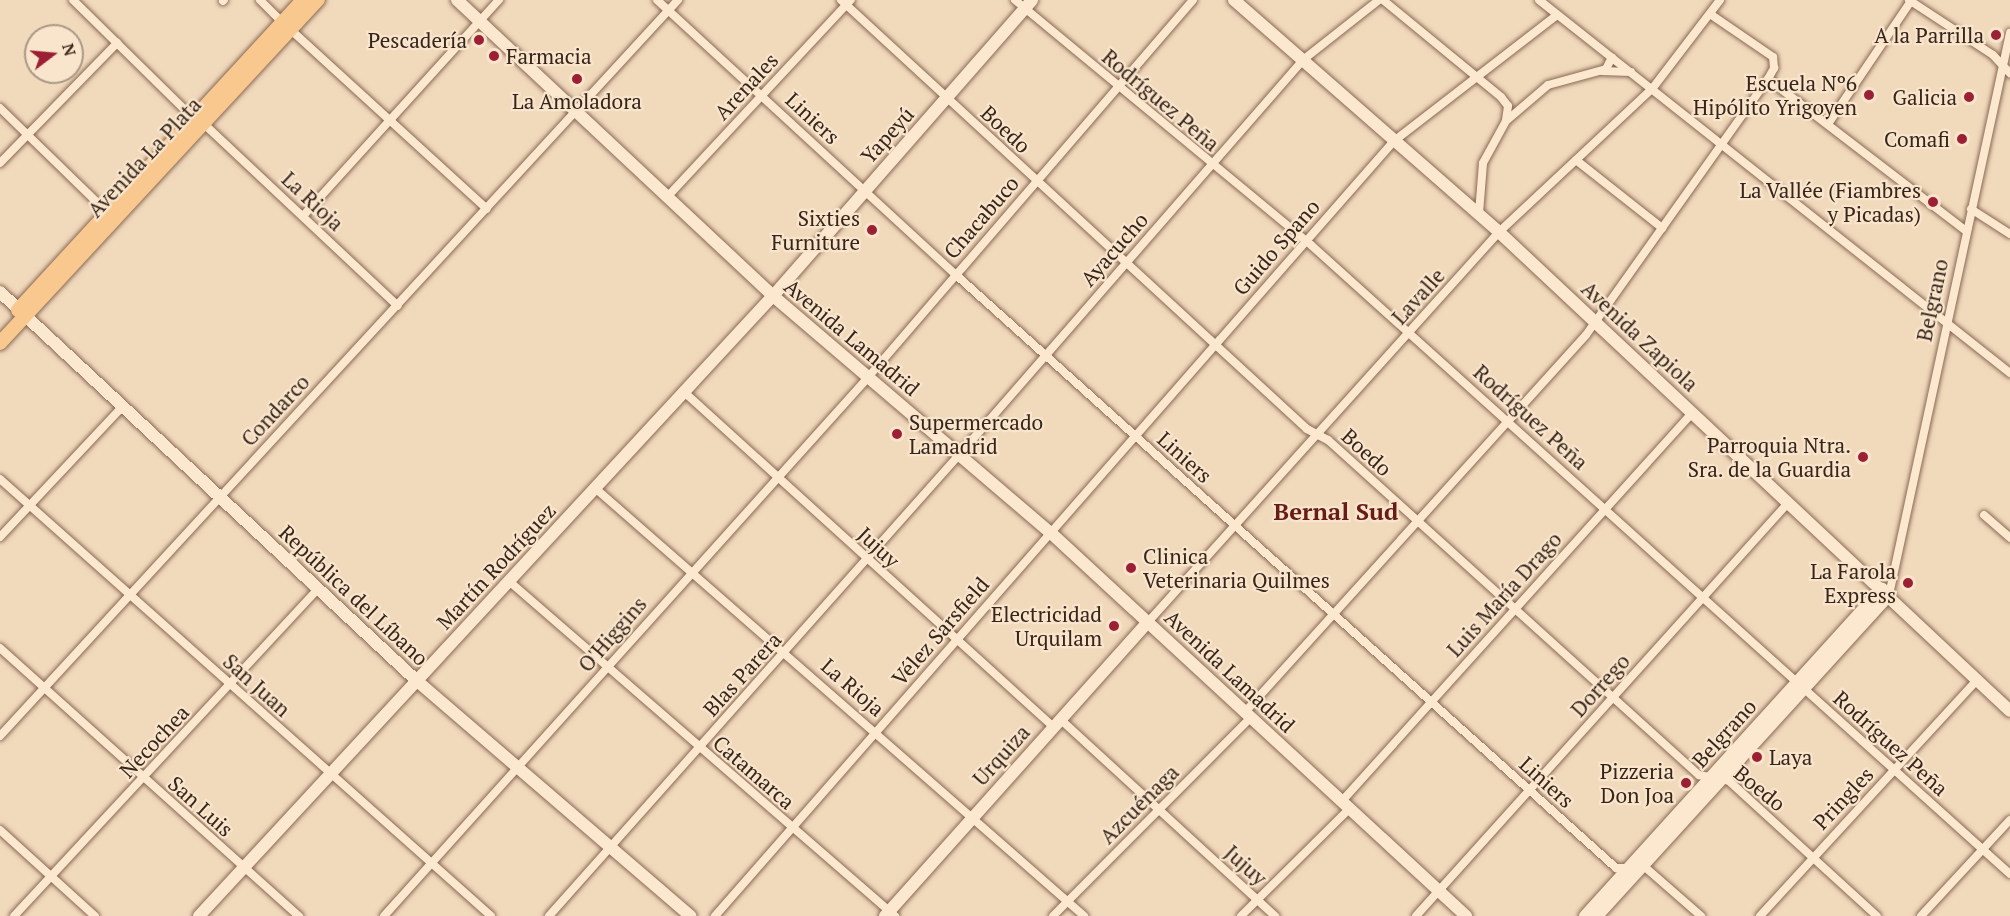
<!DOCTYPE html>
<meta charset="utf-8">
<style>
body{margin:0}
#map{position:relative;width:2010px;height:916px;overflow:hidden;background:#f1d9bc;font-family:"PT Serif",serif}
div>[style]{position:absolute}
.roads{filter:drop-shadow(0 0 2px #896954) drop-shadow(0 0 2px #896954)}
.street>*{height:8px;margin:-4px;padding:0 4px;transform-origin:4px;border-radius:4px;background:#fbe8cf}
.secondary>*{height:12px;margin:-6px;padding:0 6px;transform-origin:6px;border-radius:6px;background:#fbe8cf}
.primary>*{height:14px;margin:-7px;padding:0 7px;transform-origin:7px;border-radius:7px;background:#f8c88f}
.dots>*{width:16px;height:16px;translate:-50% -50%;box-sizing:border-box;border:3px solid #f8e5cc;border-radius:50%}
span{translate:-50% -50%;white-space:nowrap;text-align:center;line-height:1.15;-webkit-text-stroke:4.5px #f8e5cc;paint-order:stroke}
.poi-label{font-size:21px;color:#37241a}
.right{translate:-100% -50%;text-align:right}
.left{translate:0 -50%;text-align:left}
.street-label{font-size:21px;color:#37241a}
.quarter-label{font-size:24px;color:#671c17;font-weight:700}
.north{position:absolute;left:24px;top:24px;width:60px;height:60px;box-sizing:border-box;background:#f8e5cc;border:2px solid #ab9885;border-radius:50%;rotate:74deg;font-size:16px;font-weight:700;line-height:24px;text-align:center;color:#37241a}
.north::after{content:'';display:block;margin:auto;width:21px;height:27px;background:#9c2033;clip-path:polygon(50% 0,100% 100%,50% 72%,0 100%)}
</style>
<div id="map">
<div class="roads">
<div class="street">
<i style="left:73px;top:0;width:170px;rotate:44.5deg"></i>
<i style="left:260px;top:0;width:31px;rotate:45deg"></i>
<i style="left:657px;top:0;width:405px;rotate:42.6deg"></i>
<i style="left:955px;top:274px;width:889px;rotate:41.94deg"></i>
<i style="left:1616px;top:868px;width:30px"></i>
<i style="left:1646px;top:868px;width:73px;rotate:41.1deg"></i>
<i style="left:841px;top:0;width:633px;rotate:42.63deg"></i>
<i style="left:1307px;top:429px;width:24px;rotate:28deg"></i>
<i style="left:1328px;top:440px;width:500px;rotate:42.1deg"></i>
<i style="left:1699px;top:775px;width:31px;rotate:11deg"></i>
<i style="left:1729px;top:781px;width:200px;rotate:42.4deg"></i>
<i style="left:1015px;top:0;width:384px;rotate:39.6deg"></i>
<i style="left:1311px;top:245px;width:940px;rotate:41.98deg"></i>
<i style="left:1383px;top:0;width:153px;rotate:39.4deg"></i>
<i style="left:1501px;top:97px;width:11px;rotate:52deg"></i>
<i style="left:1508px;top:106px;width:14px;rotate:98deg"></i>
<i style="left:1539px;top:0;width:601px;rotate:38.38deg"></i>
<i style="left:1909px;top:0;width:100px;rotate:33.2deg"></i>
<i style="left:1993px;top:55px;width:25px;rotate:47deg"></i>
<i style="left:223px;top:1px;width:1px;rotate:-45deg"></i>
<i style="left:291px;top:30px;width:265px;rotate:42.4deg"></i>
<i style="left:1602px;top:71px;width:29px;rotate:2deg"></i>
<i style="left:1768px;top:79px;width:250px;rotate:37.5deg"></i>
<i style="left:0;top:108px;width:149px;rotate:44.2deg"></i>
<i style="left:203px;top:123px;width:267px;rotate:43.2deg"></i>
<i style="left:1828px;top:124px;width:148px;rotate:-56deg"></i>
<i style="left:1576px;top:160px;width:110px;rotate:38.3deg"></i>
<i style="left:0;top:163px;width:168px;rotate:-45.7deg"></i>
<i style="left:668px;top:196px;width:268px;rotate:-47deg"></i>
<i style="left:1971px;top:209px;width:46px;rotate:32.7deg"></i>
<i style="left:1479px;top:213px;width:50px;rotate:-85.4deg"></i>
<i style="left:1483px;top:163px;width:48px;rotate:-61.3deg"></i>
<i style="left:1506px;top:121px;width:55px;rotate:-40.6deg"></i>
<i style="left:1548px;top:85px;width:60px;rotate:-15.4deg"></i>
<i style="left:1606px;top:69px;width:13px;rotate:-63deg"></i>
<i style="left:303px;top:216px;width:292px;rotate:-47.8deg"></i>
<i style="left:683px;top:391px;width:500px;rotate:42.2deg"></i>
<i style="left:0;top:479px;width:657px;rotate:41.67deg"></i>
<i style="left:595px;top:488px;width:650px;rotate:41.19deg"></i>
<i style="left:1984px;top:515px;width:35px;rotate:41deg"></i>
<i style="left:0;top:537px;width:180px;rotate:-46.8deg"></i>
<i style="left:510px;top:582px;width:510px;rotate:40.94deg"></i>
<i style="left:1889px;top:595px;width:575px;rotate:-77.85deg"></i>
<i style="left:1148px;top:622px;width:525px;rotate:-48.01deg"></i>
<i style="left:1499px;top:232px;width:209px;rotate:-43.1deg"></i>
<i style="left:1652px;top:89px;width:112px;rotate:-52.6deg"></i>
<i style="left:0;top:648px;width:402px;rotate:41.9deg"></i>
<i style="left:1245px;top:712px;width:508px;rotate:-47.87deg"></i>
<i style="left:1586px;top:335px;width:314px;rotate:-54.6deg"></i>
<i style="left:1768px;top:79px;width:13px;rotate:-61deg"></i>
<i style="left:1774px;top:68px;width:11px;rotate:-95deg"></i>
<i style="left:1773px;top:57px;width:76px;rotate:-145.7deg"></i>
<i style="left:1060px;top:719px;width:292px;rotate:42.5deg"></i>
<i style="left:0;top:736px;width:1001px;rotate:-47.35deg"></i>
<i style="left:1342px;top:801px;width:524px;rotate:-47.94deg"></i>
<i style="left:0;top:830px;width:128px;rotate:42.2deg"></i>
<i style="left:14px;top:916px;width:446px;rotate:-47.1deg"></i>
<i style="left:384px;top:916px;width:718px;rotate:-48.05deg"></i>
<i style="left:864px;top:382px;width:504px;rotate:-49.26deg"></i>
<i style="left:549px;top:916px;width:617px;rotate:-48.35deg"></i>
<i style="left:959px;top:455px;width:524px;rotate:-48.95deg"></i>
<i style="left:1303px;top:60px;width:97px;rotate:-38.3deg"></i>
<i style="left:715px;top:916px;width:1030px;rotate:-48.78deg"></i>
<i style="left:1394px;top:141px;width:206px;rotate:-37.7deg"></i>
<i style="left:1053px;top:916px;width:281px;rotate:-45.1deg"></i>
<i style="left:1241px;top:916px;width:153px;rotate:-44.7deg"></i>
<i style="left:1416px;top:916px;width:556px;rotate:-47.99deg"></i>
<i style="left:1760px;top:916px;width:322px;rotate:-47.4deg"></i>
<i style="left:1921px;top:916px;width:131px;rotate:-47.2deg"></i>
</div>
<div class="secondary">
<i style="left:457px;top:0;width:432px;rotate:43.1deg"></i>
<i style="left:772px;top:295px;width:367px;rotate:40.5deg"></i>
<i style="left:1051px;top:533px;width:565px;rotate:42.7deg"></i>
<i style="left:1234px;top:0;width:352px;rotate:41.2deg"></i>
<i style="left:1499px;top:232px;width:700px;rotate:43.15deg"></i>
<i style="left:0;top:292px;width:569px;rotate:43.01deg"></i>
<i style="left:416px;top:680px;width:362px;rotate:40.7deg"></i>
<i style="left:199px;top:916px;width:857px;rotate:-47.22deg"></i>
<i style="left:781px;top:287px;width:381px;rotate:-48.8deg"></i>
<i style="left:885px;top:916px;width:394px;rotate:-48.2deg"></i>
<i style="left:1585px;top:916px;width:442px;rotate:-47.8deg"></i>
<i style="left:1597px;top:916px;width:434px;rotate:-47.7deg"></i>
</div>
<div class="primary">
<i style="left:18px;top:310px;width:421px;rotate:-47.4deg"></i>
<i style="left:0;top:343px;width:468px;rotate:-47.2deg"></i>
</div>
</div>
<div class="dots">
<i style="left:1996px;top:35px;background:#9c2033"></i>
<i style="left:479px;top:40px;background:#9c2033"></i>
<i style="left:494px;top:56px;background:#9c2033"></i>
<i style="left:577px;top:79px;background:#9c2033"></i>
<i style="left:1869px;top:95px;background:#9c2033"></i>
<i style="left:1969px;top:97px;background:#9c2033"></i>
<i style="left:1962px;top:139px;background:#9c2033"></i>
<i style="left:1933px;top:202px;background:#9c2033"></i>
<i style="left:872px;top:230px;background:#9c2033"></i>
<i style="left:897px;top:434px;background:#9c2033"></i>
<i style="left:1863px;top:457px;background:#9c2033"></i>
<i style="left:1131px;top:568px;background:#9c2033"></i>
<i style="left:1908px;top:583px;background:#9c2033"></i>
<i style="left:1114px;top:626px;background:#9c2033"></i>
<i style="left:1757px;top:757px;background:#9c2033"></i>
<i style="left:1686px;top:783px;background:#9c2033"></i>
</div>
<div class="poi-label">
<span class="right" style="left:1984px;top:35px">A la Parrilla</span>
<span class="right" style="left:467px;top:40px">Pescadería</span>
<span class="left" style="left:506px;top:56px">Farmacia</span>
<span class="right" style="left:1857px;top:95px">Escuela Nº6<br>Hipólito Yrigoyen</span>
<span class="right" style="left:1957px;top:97px">Galicia</span>
<span style="left:577px;top:101px">La Amoladora</span>
<span class="right" style="left:1950px;top:139px">Comafi</span>
<span class="right" style="left:1921px;top:202px">La Vallée (Fiambres<br>y Picadas)</span>
<span class="right" style="left:860px;top:230px">Sixties<br>Furniture</span>
<span class="left" style="left:909px;top:434px">Supermercado<br>Lamadrid</span>
<span class="right" style="left:1851px;top:457px">Parroquia Ntra.<br>Sra. de la Guardia</span>
<span class="left" style="left:1143px;top:568px">Clinica<br>Veterinaria Quilmes</span>
<span class="right" style="left:1896px;top:583px">La Farola<br>Express</span>
<span class="right" style="left:1102px;top:626px">Electricidad<br>Urquilam</span>
<span class="left" style="left:1769px;top:757px">Laya</span>
<span class="right" style="left:1674px;top:783px">Pizzeria<br>Don Joa</span>
</div>
<div class="street-label">
<span style="left:746px;top:86px;rotate:-47deg">Arenales</span>
<span style="left:1161px;top:100px;rotate:40deg">Rodríguez Peña</span>
<span style="left:813px;top:118px;rotate:43deg">Liniers</span>
<span style="left:1006px;top:129px;rotate:43deg">Boedo</span>
<span style="left:887px;top:135px;rotate:-48deg">Yapeyú</span>
<span style="left:144px;top:157px;rotate:-47deg">Avenida La Plata</span>
<span style="left:313px;top:201px;rotate:43deg">La Rioja</span>
<span style="left:981px;top:217px;rotate:-49deg">Chacabuco</span>
<span style="left:1276px;top:247px;rotate:-49deg">Guido Spano</span>
<span style="left:1114px;top:249px;rotate:-49deg">Ayacucho</span>
<span style="left:1418px;top:296px;rotate:-48deg">Lavalle</span>
<span style="left:1932px;top:300px;rotate:-78deg">Belgrano</span>
<span style="left:1640px;top:336px;rotate:43deg">Avenida Zapiola</span>
<span style="left:852px;top:337px;rotate:40deg">Avenida Lamadrid</span>
<span style="left:275px;top:410px;rotate:-47deg">Condarco</span>
<span style="left:1531px;top:417px;rotate:42deg">Rodríguez Peña</span>
<span style="left:1367px;top:452px;rotate:42deg">Boedo</span>
<span style="left:1185px;top:457px;rotate:42deg">Liniers</span>
<span style="left:879px;top:547px;rotate:43deg">Jujuy</span>
<span style="left:496px;top:566px;rotate:-47deg">Martín Rodríguez</span>
<span style="left:1504px;top:594px;rotate:-48deg">Luis María Drago</span>
<span style="left:354px;top:595px;rotate:43deg">República del Líbano</span>
<span style="left:940px;top:631px;rotate:-49deg">Vélez Sarsfield</span>
<span style="left:612px;top:634px;rotate:-49deg">O'Higgins</span>
<span style="left:1230px;top:671px;rotate:43deg">Avenida Lamadrid</span>
<span style="left:742px;top:674px;rotate:-48deg">Blas Parera</span>
<span style="left:257px;top:685px;rotate:42deg">San Juan</span>
<span style="left:1600px;top:685px;rotate:-48deg">Dorrego</span>
<span style="left:853px;top:687px;rotate:41deg">La Rioja</span>
<span style="left:1724px;top:733px;rotate:-48deg">Belgrano</span>
<span style="left:154px;top:741px;rotate:-47deg">Necochea</span>
<span style="left:1891px;top:743px;rotate:42deg">Rodríguez Peña</span>
<span style="left:1001px;top:755px;rotate:-48deg">Urquiza</span>
<span style="left:754px;top:772px;rotate:41deg">Catamarca</span>
<span style="left:1547px;top:782px;rotate:42deg">Liniers</span>
<span style="left:1760px;top:788px;rotate:39deg">Boedo</span>
<span style="left:1843px;top:798px;rotate:-47deg">Pringles</span>
<span style="left:1139px;top:804px;rotate:-45deg">Azcuénaga</span>
<span style="left:201px;top:806px;rotate:42deg">San Luis</span>
<span style="left:1246px;top:865px;rotate:42deg">Jujuy</span>
</div>
<div class="quarter-label">
<span style="left:1336px;top:512px">Bernal Sud</span>
</div>
<div class="north">N</div>
</div>
